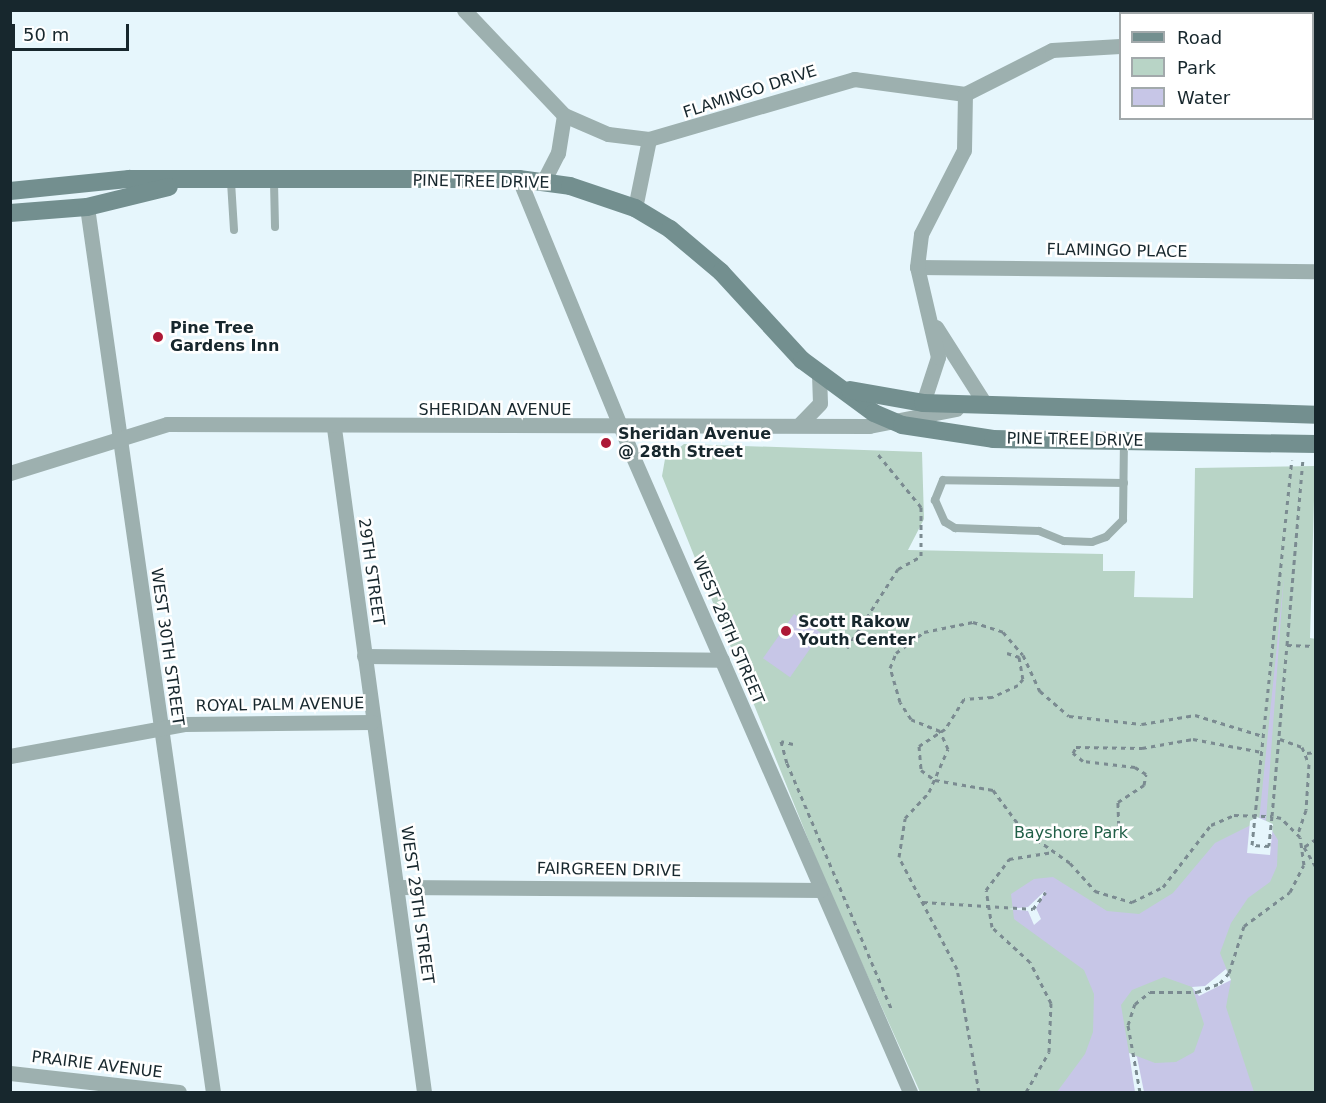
<!DOCTYPE html>
<html>
<head>
<meta charset="utf-8">
<style>
	body { margin:0 }
	#map { position:relative; width:1326px; height:1103px; overflow:hidden; background:#e6f6fc; font-family:"DejaVu Sans",sans-serif }
	div>[style] { position:absolute }
	[style*='--x'] { left:calc(var(--x)*1px); top:calc(var(--y)*1px); width:calc(var(--w)*1px); rotate:calc(var(--a)*1deg) }
	.green>* { inset:0; background:#b8d4c6 }
	.water>* { inset:0; background:#c7c6e7; transform-origin:0 0 }
	.pier>* { inset:0; background:#e6f6fc }
	.path>* { height:3px; margin-top:-1.5px; transform-origin:0; background:repeating-linear-gradient(90deg,#7b8b91 0 4.5px,transparent 0 9px) }
	.lane>* { height:8px; margin:-4px; padding:0 4px; transform-origin:4px; border-radius:4px; background:#9db0af }
	.street>* { height:15px; margin:-7.5px; padding:0 7.5px; transform-origin:7.5px; border-radius:7.5px; background:#9db0af }
	.secondary>* { height:18px; margin:-9px; padding:0 9px; transform-origin:9px; border-radius:9px; background:#738f8f }
	.dots>* { width:16px; height:16px; translate:-50% -50%; box-sizing:border-box; border:3px solid #fff; border-radius:50% }
	span { translate:-50% -50%; white-space:nowrap; text-align:center; line-height:1.15; -webkit-text-stroke:5px #fff; paint-order:stroke }
	.street-label { font-size:16px; color:#17272d }
	.poi-label { font-size:16px; color:#17272d; font-weight:700 }
	.left { translate:0 -50%; text-align:left }
	.park-label { font-size:16px; color:#205f47 }
	.frame { position:absolute; inset:0; border:12px solid #17272d; pointer-events:none }
	.legend { position:absolute; left:1119px; top:12px; width:195px; height:108px; box-sizing:border-box; background:#fff; border:2px solid #a2a9ab; margin:0; padding:8px 10px; list-style:none; font-size:18px; color:#17272d }
	.legend li { display:flex; align-items:center; gap:12px; height:30px }
	.legend b { width:30px; border:2px solid #a2a9ab }
	.scale { position:absolute; left:12px; top:24px; width:117px; height:27px; box-sizing:border-box; border:3px solid #17272d; border-top:0; padding-left:8px; font-size:18px; line-height:21px; white-space:nowrap; color:#17272d; -webkit-text-stroke:4px #fff; paint-order:stroke }
</style>
</head>
<body>
<div id="map">
	<div class="green">
		<div style="clip-path:polygon(684px 444px,922px 452px,924px 519px,908px 550px,1103px 554px,1103px 571px,1135px 571px,1134px 597px,1193px 598px,1195px 468px,1315px 466px,1310px 638px,1316px 639px,1315px 1092px,920px 1092px,827px 886px,662px 476px,665px 459px)"></div>
	</div>
	<div class="water">
		<div style="clip-path:polygon(evenodd,1284px 576px,1266px 821px,1278px 840px,1277px 866px,1270px 882px,1248px 898px,1231px 923px,1220px 953px,1231px 980px,1226px 1007px,1254px 1092px,1057px 1092px,1085px 1054px,1093px 1032px,1094px 994px,1084px 970px,1014px 919px,1011px 894px,1034px 879px,1053px 877px,1107px 911px,1139px 914px,1173px 893px,1215px 843px,1259px 821px,1284px 576px,1164px 977px,1192px 987px,1204px 1024px,1194px 1052px,1176px 1062px,1155px 1063px,1129px 1053px,1121px 1005px,1132px 990px,1164px 977px)"></div>
		<div style="left:794px;top:614px;width:33px;height:54px;rotate:35deg"></div>
	</div>
	<div class="pier">
		<div style="clip-path:polygon(1257px 817px,1273px 824px,1270px 855px,1247px 853px,1250px 821px)"></div>
		<div style="clip-path:polygon(1046px 890px,1036px 908px,1041px 919px,1034px 925px,1028px 911px,1008px 909px,1028px 907px)"></div>
		<div style="clip-path:polygon(1226px 969px,1231px 980px,1199px 996px,1192px 987px,1205px 986px)"></div>
		<div style="clip-path:polygon(1129px 1053px,1137px 1057px,1144px 1092px,1135px 1092px)"></div>
	</div>
	<div class="path">
		<div style="--x:644;--y:448;--w:31;--a:2"></div>
		<div style="--x:1287;--y:645;--w:186;--a:-85.1"></div>
		<div style="--x:847;--y:648;--w:94;--a:-57.2"></div>
		<div style="--x:898;--y:569;--w:26;--a:-29"></div>
		<div style="--x:921;--y:556;--w:49;--a:-90"></div>
		<div style="--x:921;--y:507;--w:70;--a:-129.2"></div>
		<div style="--x:1007;--y:653;--w:13;--a:18"></div>
		<div style="--x:1019;--y:657;--w:22;--a:80"></div>
		<div style="--x:1023;--y:679;--w:8;--a:130"></div>
		<div style="--x:1018;--y:685;--w:29;--a:155"></div>
		<div style="--x:992;--y:697;--w:28;--a:176"></div>
		<div style="--x:964;--y:699;--w:36;--a:122"></div>
		<div style="--x:945;--y:729;--w:31;--a:147"></div>
		<div style="--x:919;--y:746;--w:24;--a:85"></div>
		<div style="--x:921;--y:770;--w:17;--a:36"></div>
		<div style="--x:935;--y:780;--w:59;--a:9.8"></div>
		<div style="--x:993;--y:790;--w:49;--a:53.4"></div>
		<div style="--x:1022;--y:829;--w:59;--a:35.3"></div>
		<div style="--x:1070;--y:863;--w:38;--a:48"></div>
		<div style="--x:1095;--y:891;--w:39;--a:17"></div>
		<div style="--x:1132;--y:902;--w:34;--a:-26"></div>
		<div style="--x:1163;--y:887;--w:78;--a:-52.3"></div>
		<div style="--x:1211;--y:825;--w:25;--a:-23"></div>
		<div style="--x:1234;--y:815;--w:38;--a:2"></div>
		<div style="--x:1272;--y:816;--w:172;--a:-85"></div>
		<div style="--x:1287;--y:645;--w:29;--a:2"></div>
		<div style="--x:1280;--y:739;--w:23;--a:20"></div>
		<div style="--x:1302;--y:747;--w:18;--a:68"></div>
		<div style="--x:1309;--y:764;--w:46;--a:93.7"></div>
		<div style="--x:1306;--y:810;--w:24;--a:109"></div>
		<div style="--x:793;--y:744;--w:12;--a:-166"></div>
		<div style="--x:781;--y:741;--w:23;--a:75"></div>
		<div style="--x:787;--y:763;--w:268;--a:67"></div>
		<div style="--x:1307;--y:753;--w:9;--a:-6"></div>
		<div style="--x:1119;--y:834;--w:32;--a:-92"></div>
		<div style="--x:1118;--y:802;--w:31;--a:-33"></div>
		<div style="--x:1144;--y:785;--w:11;--a:-80"></div>
		<div style="--x:1146;--y:774;--w:13;--a:-148"></div>
		<div style="--x:1135;--y:767;--w:52;--a:-173.4"></div>
		<div style="--x:1083;--y:761;--w:13;--a:-141"></div>
		<div style="--x:1073;--y:753;--w:7;--a:-63"></div>
		<div style="--x:1076;--y:747;--w:66;--a:0.9"></div>
		<div style="--x:1142;--y:748;--w:52;--a:-10"></div>
		<div style="--x:1193;--y:739;--w:70;--a:10.7"></div>
		<div style="--x:1316;--y:839;--w:14;--a:146"></div>
		<div style="--x:1304;--y:847;--w:23;--a:59"></div>
		<div style="--x:923;--y:902;--w:110;--a:3.6"></div>
		<div style="--x:1033;--y:909;--w:21;--a:-53"></div>
		<div style="--x:979;--y:1092;--w:125;--a:-100.1"></div>
		<div style="--x:957;--y:969;--w:126;--a:-117.4"></div>
		<div style="--x:899;--y:857;--w:39;--a:-81"></div>
		<div style="--x:905;--y:818;--w:35;--a:-47"></div>
		<div style="--x:929;--y:792;--w:47;--a:-66.2"></div>
		<div style="--x:948;--y:749;--w:20;--a:-114"></div>
		<div style="--x:940;--y:731;--w:31;--a:-158"></div>
		<div style="--x:911;--y:719;--w:20;--a:-123"></div>
		<div style="--x:900;--y:702;--w:35;--a:-106"></div>
		<div style="--x:890;--y:668;--w:16;--a:-68"></div>
		<div style="--x:896;--y:653;--w:35;--a:-37"></div>
		<div style="--x:924;--y:632;--w:50;--a:-11.5"></div>
		<div style="--x:973;--y:622;--w:32;--a:18"></div>
		<div style="--x:1003;--y:632;--w:30;--a:49"></div>
		<div style="--x:1023;--y:655;--w:40;--a:65"></div>
		<div style="--x:1040;--y:691;--w:38;--a:41"></div>
		<div style="--x:1069;--y:716;--w:73;--a:6.3"></div>
		<div style="--x:1142;--y:724;--w:54;--a:-9.6"></div>
		<div style="--x:1195;--y:715;--w:71;--a:17.2"></div>
		<div style="--x:1026;--y:1092;--w:46;--a:-60.1"></div>
		<div style="--x:1049;--y:1052;--w:49;--a:-87.7"></div>
		<div style="--x:1051;--y:1003;--w:46;--a:-117.1"></div>
		<div style="--x:1030;--y:962;--w:52;--a:-137.4"></div>
		<div style="--x:992;--y:927;--w:37;--a:-99"></div>
		<div style="--x:986;--y:890;--w:39;--a:-53"></div>
		<div style="--x:1009;--y:859;--w:45;--a:-9"></div>
		<div style="--x:1140;--y:1092;--w:68;--a:-100.2"></div>
		<div style="--x:1128;--y:1025;--w:22;--a:-72"></div>
		<div style="--x:1135;--y:1004;--w:19;--a:-39"></div>
		<div style="--x:1150;--y:992;--w:47;--a:0"></div>
		<div style="--x:1197;--y:992;--w:25;--a:-21"></div>
		<div style="--x:1220;--y:983;--w:13;--a:-48"></div>
		<div style="--x:1229;--y:973;--w:49;--a:-72.3"></div>
		<div style="--x:1244;--y:926;--w:57;--a:-36.5"></div>
		<div style="--x:1290;--y:892;--w:30;--a:-63"></div>
		<div style="--x:1304;--y:865;--w:28;--a:-98"></div>
		<div style="--x:1300;--y:837;--w:27;--a:-135"></div>
		<div style="--x:1281;--y:818;--w:9;--a:-167"></div>
		<div style="--x:1272;--y:816;--w:30;--a:96"></div>
		<div style="--x:1269;--y:846;--w:17;--a:-177"></div>
		<div style="--x:1252;--y:845;--w:387;--a:-84.1"></div>
	</div>
	<div class="lane">
		<div style="--x:231;--y:182;--w:48;--a:86.4"></div>
		<div style="--x:274;--y:182;--w:45;--a:88.7"></div>
		<div style="--x:1124;--y:483;--w:181;--a:-179.1"></div>
		<div style="--x:943;--y:480;--w:22;--a:112"></div>
		<div style="--x:935;--y:500;--w:24;--a:66"></div>
		<div style="--x:945;--y:522;--w:12;--a:31"></div>
		<div style="--x:955;--y:528;--w:84;--a:2"></div>
		<div style="--x:1039;--y:531;--w:27;--a:22"></div>
		<div style="--x:1064;--y:541;--w:28;--a:2"></div>
		<div style="--x:1092;--y:542;--w:15;--a:-20"></div>
		<div style="--x:1106;--y:537;--w:24;--a:-45"></div>
		<div style="--x:1123;--y:520;--w:78;--a:-89.3"></div>
	</div>
	<div class="street">
		<div style="--x:464;--y:10;--w:145;--a:46.4"></div>
		<div style="--x:564;--y:115;--w:48;--a:23.4"></div>
		<div style="--x:608;--y:134;--w:41;--a:7"></div>
		<div style="--x:649;--y:139;--w:214;--a:-16.3"></div>
		<div style="--x:854;--y:79;--w:112;--a:7.7"></div>
		<div style="--x:965;--y:94;--w:97;--a:-26.8"></div>
		<div style="--x:1052;--y:50;--w:68;--a:-3.4"></div>
		<div style="--x:1312;--y:47;--w:4;--a:0"></div>
		<div style="--x:519;--y:179;--w:300;--a:67.7"></div>
		<div style="--x:633;--y:457;--w:693;--a:66.43"></div>
		<div style="--x:543;--y:182;--w:33;--a:-63"></div>
		<div style="--x:558;--y:153;--w:38;--a:-81"></div>
		<div style="--x:87;--y:207;--w:894;--a:81.9"></div>
		<div style="--x:635;--y:208;--w:70;--a:-78.5"></div>
		<div style="--x:917;--y:267;--w:399;--a:0.6"></div>
		<div style="--x:936;--y:327;--w:91;--a:57.5"></div>
		<div style="--x:923;--y:403;--w:48;--a:-71.9"></div>
		<div style="--x:938;--y:357;--w:92;--a:-103.1"></div>
		<div style="--x:917;--y:267;--w:33;--a:-83"></div>
		<div style="--x:921;--y:234;--w:94;--a:-62.9"></div>
		<div style="--x:964;--y:150;--w:56;--a:-89"></div>
		<div style="--x:799;--y:425;--w:30;--a:-46"></div>
		<div style="--x:820;--y:403;--w:31;--a:-92"></div>
		<div style="--x:334;--y:428;--w:670;--a:82.28"></div>
		<div style="--x:10;--y:473;--w:164;--a:-17.3"></div>
		<div style="--x:167;--y:424;--w:702;--a:0.16"></div>
		<div style="--x:869;--y:426;--w:89;--a:-11.1"></div>
		<div style="--x:364;--y:656;--w:358;--a:0.6"></div>
		<div style="--x:10;--y:756;--w:177;--a:-10.4"></div>
		<div style="--x:184;--y:724;--w:188;--a:-0.6"></div>
		<div style="--x:397;--y:887;--w:424;--a:0.4"></div>
		<div style="--x:10;--y:1073;--w:170;--a:6.4"></div>
	</div>
	<div class="secondary">
		<div style="--x:10;--y:191;--w:120;--a:-5.8"></div>
		<div style="--x:129;--y:179;--w:390;--a:0"></div>
		<div style="--x:519;--y:179;--w:51;--a:7.8"></div>
		<div style="--x:570;--y:186;--w:69;--a:18.7"></div>
		<div style="--x:635;--y:208;--w:41;--a:31"></div>
		<div style="--x:670;--y:229;--w:67;--a:40.1"></div>
		<div style="--x:721;--y:272;--w:120;--a:47.4"></div>
		<div style="--x:802;--y:360;--w:89;--a:36.4"></div>
		<div style="--x:874;--y:413;--w:30;--a:23"></div>
		<div style="--x:902;--y:425;--w:92;--a:8.7"></div>
		<div style="--x:993;--y:439;--w:323;--a:0.9"></div>
		<div style="--x:10;--y:213;--w:77;--a:-4.5"></div>
		<div style="--x:87;--y:207;--w:84;--a:-13.7"></div>
		<div style="--x:850;--y:390;--w:74;--a:10.1"></div>
		<div style="--x:923;--y:403;--w:393;--a:1.7"></div>
	</div>
	<div class="dots">
		<div style="left:158px;top:337px;background:#ad1836"></div>
		<div style="left:606px;top:443px;background:#ad1836"></div>
		<div style="left:786px;top:631px;background:#ad1836"></div>
	</div>
	<div class="street-label">
		<span style="left:750px;top:92px;rotate:-18deg">FLAMINGO DRIVE</span>
		<span style="left:481px;top:182px;rotate:1deg">PINE TREE DRIVE</span>
		<span style="left:1117px;top:251px;rotate:1deg">FLAMINGO PLACE</span>
		<span style="left:495px;top:410px">SHERIDAN AVENUE</span>
		<span style="left:1075px;top:440px;rotate:1deg">PINE TREE DRIVE</span>
		<span style="left:371px;top:572px;rotate:82deg">29TH STREET</span>
		<span style="left:728px;top:630px;rotate:67deg">WEST 28TH STREET</span>
		<span style="left:167px;top:647px;rotate:82deg">WEST 30TH STREET</span>
		<span style="left:280px;top:705px;rotate:-1deg">ROYAL PALM AVENUE</span>
		<span style="left:609px;top:870px;rotate:1deg">FAIRGREEN DRIVE</span>
		<span style="left:417px;top:905px;rotate:82deg">WEST 29TH STREET</span>
		<span style="left:97px;top:1065px;rotate:7deg">PRAIRIE AVENUE</span>
	</div>
	<div class="poi-label">
		<span class="left" style="left:170px;top:337px">Pine Tree<br>Gardens Inn</span>
		<span class="left" style="left:618px;top:443px">Sheridan Avenue<br>@ 28th Street</span>
		<span class="left" style="left:798px;top:631px">Scott Rakow<br>Youth Center</span>
	</div>
	<div class="park-label">
		<span style="left:1071px;top:833px">Bayshore Park</span>
	</div>
	<div class="frame"></div>
	<ul class="legend">
	<li><b style="height:8px;background:#738f8f"></b>Road</li>
	<li><b style="height:16px;background:#b8d4c6"></b>Park</li>
	<li><b style="height:16px;background:#c7c6e7"></b>Water</li>
	</ul>
	<div class="scale">50 m</div>
</div>
</body>
</html>
